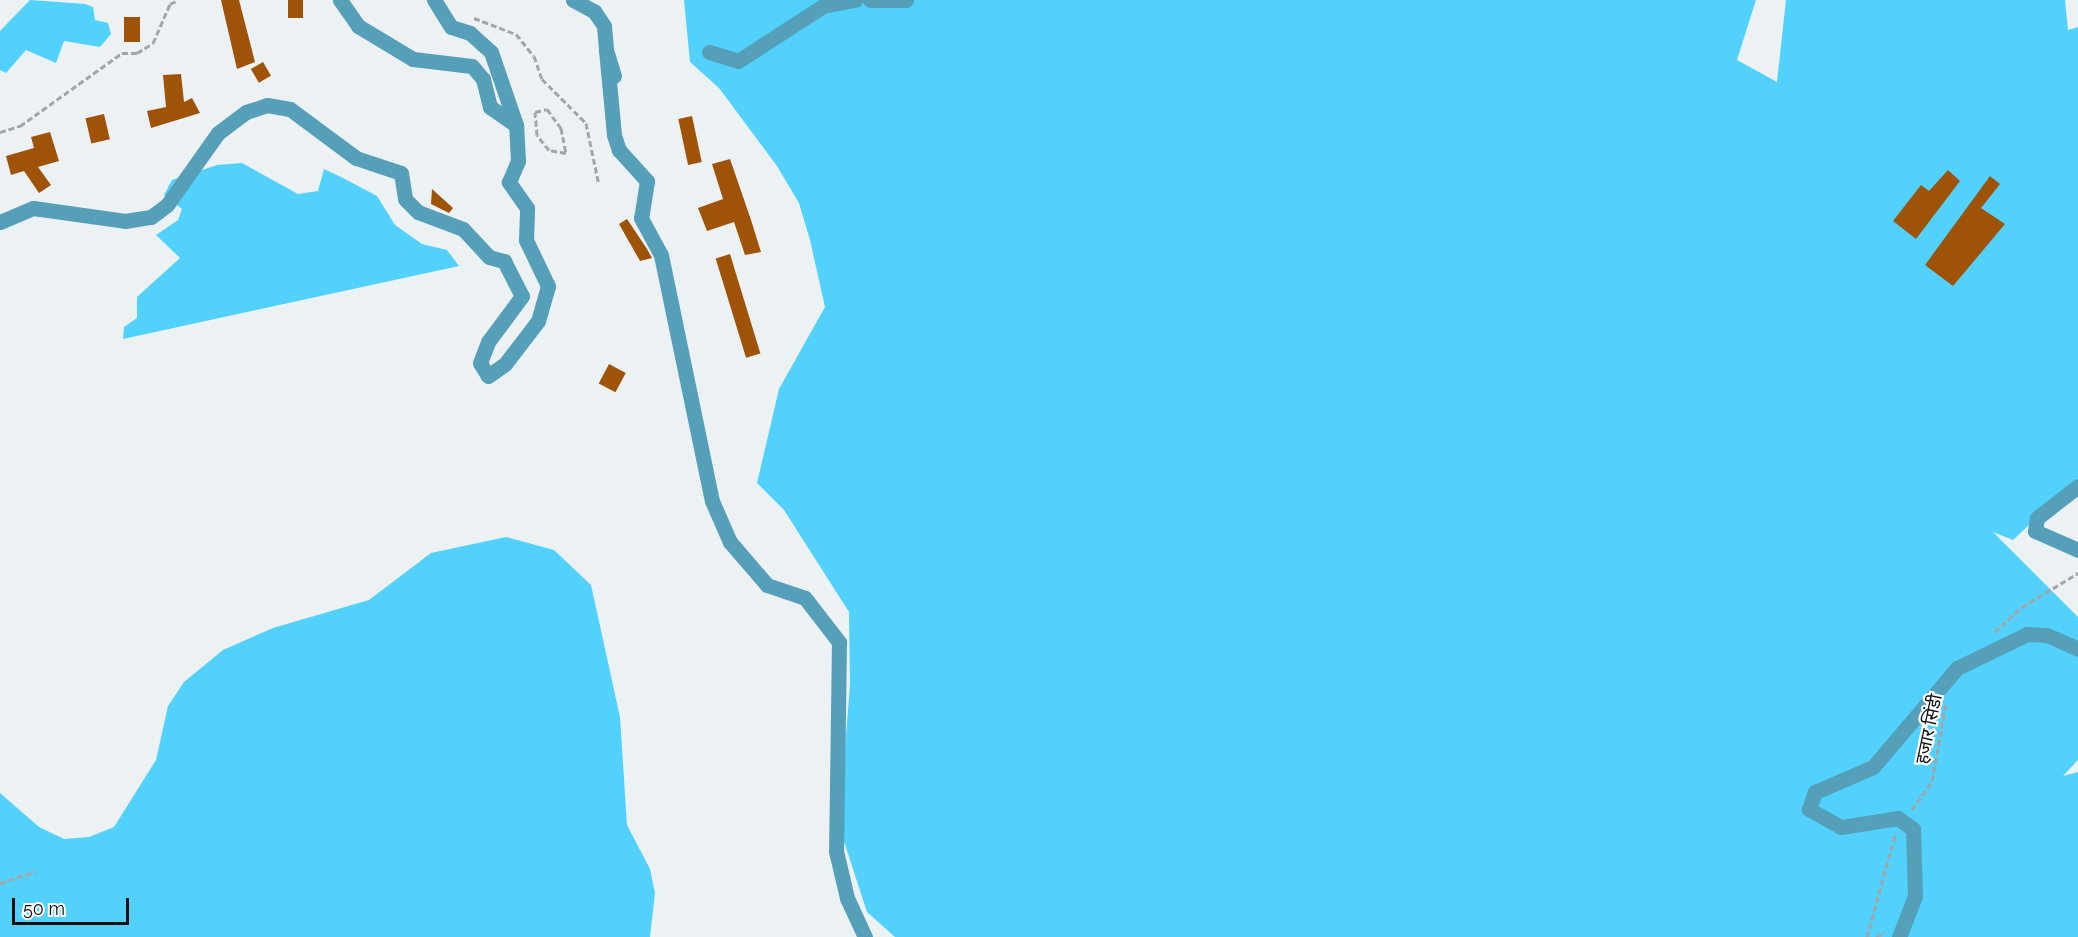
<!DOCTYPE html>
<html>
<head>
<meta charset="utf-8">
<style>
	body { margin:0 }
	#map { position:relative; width:2078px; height:937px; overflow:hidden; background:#ecf1f3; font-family:Raleway,"Noto Sans Devanagari",sans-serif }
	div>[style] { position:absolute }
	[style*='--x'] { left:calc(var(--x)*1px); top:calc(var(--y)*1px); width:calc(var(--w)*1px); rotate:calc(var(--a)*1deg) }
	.forest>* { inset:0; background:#51d1fb }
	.building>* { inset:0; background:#9f5308; transform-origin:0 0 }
	.path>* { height:3px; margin-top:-1.5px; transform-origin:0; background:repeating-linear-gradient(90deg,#a2a6a8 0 6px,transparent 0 9px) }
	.minor>* { height:15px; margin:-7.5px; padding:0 7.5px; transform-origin:7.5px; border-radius:7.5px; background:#559fb9 }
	span { translate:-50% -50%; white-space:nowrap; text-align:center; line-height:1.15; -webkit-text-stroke:4.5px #fcfeff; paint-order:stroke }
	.street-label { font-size:18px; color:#0d0e0f }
	.scale { position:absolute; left:12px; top:898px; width:117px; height:27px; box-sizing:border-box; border:3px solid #0d0e0f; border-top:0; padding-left:8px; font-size:18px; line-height:21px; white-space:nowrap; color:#0d0e0f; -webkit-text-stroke:4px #fcfeff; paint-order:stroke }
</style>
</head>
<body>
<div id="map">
	<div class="forest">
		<div style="clip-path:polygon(30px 0,85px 4px,93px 7px,95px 20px,108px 23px,111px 34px,100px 47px,64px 41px,56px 63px,26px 50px,6px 73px,0 70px,0 31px)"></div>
		<div style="clip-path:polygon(684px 0,1756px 0,1737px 60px,1777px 82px,1786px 0,2065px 0,2068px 30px,2078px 27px,2078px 479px,2013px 540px,1993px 532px,2078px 617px,2078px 760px,2063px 776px,2078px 772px,2078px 937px,895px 937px,867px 912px,839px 826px,850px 684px,849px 612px,784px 510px,757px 483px,779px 389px,825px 307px,810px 240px,799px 203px,777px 166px,719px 88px,690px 62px)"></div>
		<div style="clip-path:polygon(242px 163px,298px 194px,318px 191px,324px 169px,343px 178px,377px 196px,395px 225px,422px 244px,447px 250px,459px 266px,123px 339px,124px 327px,137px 318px,137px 297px,180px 258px,156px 235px,178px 220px,182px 209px,164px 195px,172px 180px,217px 165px)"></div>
		<div style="clip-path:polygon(506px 537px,554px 550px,591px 585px,620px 717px,627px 825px,650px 869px,655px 893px,650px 937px,0 937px,0 793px,39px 827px,64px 839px,89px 837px,114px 827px,156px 760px,168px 706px,184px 682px,223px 650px,273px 628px,369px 600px,431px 553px)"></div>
	</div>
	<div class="building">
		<div style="clip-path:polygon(221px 0,239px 0,255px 62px,237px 69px)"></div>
		<div style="left:288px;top:0;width:15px;height:18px"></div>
		<div style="left:124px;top:17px;width:16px;height:25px"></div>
		<div style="left:263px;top:62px;width:16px;height:14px;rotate:60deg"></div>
		<div style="clip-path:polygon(181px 74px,184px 102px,192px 98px,200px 113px,151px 128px,147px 111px,166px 107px,163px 75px)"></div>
		<div style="left:104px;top:114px;width:26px;height:19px;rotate:77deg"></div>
		<div style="left:692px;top:116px;width:47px;height:14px;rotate:78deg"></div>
		<div style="clip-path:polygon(50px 132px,59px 161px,38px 167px,51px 185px,39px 193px,24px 171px,11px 175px,6px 156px,34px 148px,31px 137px)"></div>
		<div style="clip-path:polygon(730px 159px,751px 220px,761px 252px,745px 255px,734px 222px,707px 231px,698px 208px,723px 199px,712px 164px)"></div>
		<div style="clip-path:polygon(1948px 170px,1960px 181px,1916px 239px,1893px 221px,1921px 185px,1929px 191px)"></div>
		<div style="clip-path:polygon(1990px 176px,2000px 184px,1981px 208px,2005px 224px,1953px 286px,1925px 265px)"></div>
		<div style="clip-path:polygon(432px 189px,453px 208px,449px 213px,431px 204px)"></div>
		<div style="clip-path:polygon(627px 219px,647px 249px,652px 258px,640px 261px,619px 224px)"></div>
		<div style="left:730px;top:254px;width:104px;height:15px;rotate:73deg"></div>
		<div style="left:609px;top:364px;width:19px;height:22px;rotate:28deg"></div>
	</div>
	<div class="path">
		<div style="--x:474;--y:18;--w:45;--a:20.9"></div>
		<div style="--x:516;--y:34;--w:28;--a:51"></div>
		<div style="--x:534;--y:56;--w:24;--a:71"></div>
		<div style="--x:542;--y:79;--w:62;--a:45"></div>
		<div style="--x:586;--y:123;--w:63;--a:78.2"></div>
		<div style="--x:547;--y:109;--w:24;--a:54"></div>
		<div style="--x:561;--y:128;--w:25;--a:79"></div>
		<div style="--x:566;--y:153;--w:17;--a:-170"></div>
		<div style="--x:549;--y:150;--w:19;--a:-129"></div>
		<div style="--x:537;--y:135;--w:23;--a:-95"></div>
		<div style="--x:535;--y:112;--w:12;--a:-14"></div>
		<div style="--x:0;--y:132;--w:21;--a:-17"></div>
		<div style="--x:20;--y:126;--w:125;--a:-35.6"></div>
		<div style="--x:122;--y:53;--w:15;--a:0"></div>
		<div style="--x:137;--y:53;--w:19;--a:-32"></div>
		<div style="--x:153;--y:43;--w:43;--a:-66.4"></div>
		<div style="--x:170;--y:4;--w:9;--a:-27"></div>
		<div style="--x:1995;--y:632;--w:37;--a:-43"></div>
		<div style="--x:2022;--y:607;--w:66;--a:-31.3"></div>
		<div style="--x:1912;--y:810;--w:35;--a:-55"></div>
		<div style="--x:1932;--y:781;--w:78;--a:-79.7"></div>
		<div style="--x:0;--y:883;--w:38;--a:-18"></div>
		<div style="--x:1867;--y:937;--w:109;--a:-74.6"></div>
		<div style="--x:1876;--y:937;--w:10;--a:-29"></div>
	</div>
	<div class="minor">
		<div style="--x:340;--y:0;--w:32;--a:55"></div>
		<div style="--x:358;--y:26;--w:64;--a:31"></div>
		<div style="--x:413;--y:59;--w:59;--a:6.8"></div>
		<div style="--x:472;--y:66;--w:17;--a:50"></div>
		<div style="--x:483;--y:79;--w:29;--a:76"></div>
		<div style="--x:490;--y:107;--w:32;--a:35"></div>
		<div style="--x:516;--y:125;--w:77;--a:-108.9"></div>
		<div style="--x:491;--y:52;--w:28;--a:-138"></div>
		<div style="--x:470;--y:33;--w:20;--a:-162"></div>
		<div style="--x:451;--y:27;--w:32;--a:-122"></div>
		<div style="--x:573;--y:0;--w:24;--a:28"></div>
		<div style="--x:594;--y:11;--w:18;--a:56"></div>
		<div style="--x:604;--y:26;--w:24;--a:85"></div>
		<div style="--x:870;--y:0;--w:36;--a:0"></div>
		<div style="--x:709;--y:52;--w:30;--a:17"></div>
		<div style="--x:738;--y:61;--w:101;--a:-32.9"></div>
		<div style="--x:823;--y:6;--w:33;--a:-11"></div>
		<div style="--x:614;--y:76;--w:27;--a:-107"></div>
		<div style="--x:606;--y:50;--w:85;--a:84.6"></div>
		<div style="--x:614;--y:135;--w:16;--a:72"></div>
		<div style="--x:619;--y:150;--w:42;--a:47.9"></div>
		<div style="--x:647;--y:181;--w:37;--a:99"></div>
		<div style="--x:641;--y:218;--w:42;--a:61.6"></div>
		<div style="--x:661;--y:255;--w:251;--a:78.3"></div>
		<div style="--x:712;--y:501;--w:45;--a:66.3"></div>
		<div style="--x:730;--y:542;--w:57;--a:49.3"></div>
		<div style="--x:767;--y:585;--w:40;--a:18.9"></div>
		<div style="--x:805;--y:598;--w:56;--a:52.3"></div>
		<div style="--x:839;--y:642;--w:209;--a:90.8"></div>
		<div style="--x:836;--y:851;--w:48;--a:76.8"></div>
		<div style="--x:847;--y:898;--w:43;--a:65.2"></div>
		<div style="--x:0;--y:222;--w:36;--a:-23"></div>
		<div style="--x:33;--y:208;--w:93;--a:8"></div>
		<div style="--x:125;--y:221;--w:26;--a:-9"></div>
		<div style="--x:151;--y:217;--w:20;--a:-37"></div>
		<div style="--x:167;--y:205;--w:88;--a:-54.7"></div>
		<div style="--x:218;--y:133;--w:35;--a:-37"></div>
		<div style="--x:246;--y:112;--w:22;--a:-18"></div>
		<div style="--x:267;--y:105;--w:23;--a:10"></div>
		<div style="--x:290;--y:109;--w:82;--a:36.6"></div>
		<div style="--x:356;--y:158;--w:47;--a:18.4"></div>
		<div style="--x:401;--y:173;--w:26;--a:81"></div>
		<div style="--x:405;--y:199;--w:18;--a:45"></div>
		<div style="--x:418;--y:212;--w:48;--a:20.7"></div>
		<div style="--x:463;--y:229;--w:38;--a:47"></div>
		<div style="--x:489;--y:257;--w:16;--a:15"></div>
		<div style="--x:504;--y:261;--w:39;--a:63"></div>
		<div style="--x:522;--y:296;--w:57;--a:126.5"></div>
		<div style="--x:488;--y:342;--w:22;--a:111"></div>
		<div style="--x:480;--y:363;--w:15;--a:58"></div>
		<div style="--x:488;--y:376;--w:21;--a:-35"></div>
		<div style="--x:505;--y:364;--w:54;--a:-52.5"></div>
		<div style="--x:538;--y:321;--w:36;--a:-74"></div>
		<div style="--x:548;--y:286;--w:51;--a:-115.6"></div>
		<div style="--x:526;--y:240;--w:32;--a:-88"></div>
		<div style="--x:527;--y:208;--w:32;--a:-125"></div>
		<div style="--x:509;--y:182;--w:23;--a:-67"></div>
		<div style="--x:518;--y:161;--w:36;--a:-93"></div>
		<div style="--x:2078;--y:486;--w:52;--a:142"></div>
		<div style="--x:2037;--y:518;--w:13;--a:99"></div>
		<div style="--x:2035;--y:531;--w:47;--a:23.8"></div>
		<div style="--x:1899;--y:937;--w:44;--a:-68.7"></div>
		<div style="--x:1915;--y:896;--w:67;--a:-91.7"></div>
		<div style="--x:1913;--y:829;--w:19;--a:-144"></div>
		<div style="--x:1898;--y:818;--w:58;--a:171"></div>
		<div style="--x:1841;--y:827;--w:37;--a:-151"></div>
		<div style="--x:1809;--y:809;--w:18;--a:-71"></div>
		<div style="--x:1815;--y:792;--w:63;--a:-23.3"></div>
		<div style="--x:1873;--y:767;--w:130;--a:-49.7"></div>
		<div style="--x:1957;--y:668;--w:78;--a:-25.9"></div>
		<div style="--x:2027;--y:634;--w:20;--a:3"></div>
		<div style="--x:2047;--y:635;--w:34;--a:24"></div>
	</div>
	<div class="street-label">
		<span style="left:1929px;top:729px;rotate:-78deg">हजार सिंडी</span>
	</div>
	<div class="scale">50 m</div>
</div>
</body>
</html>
